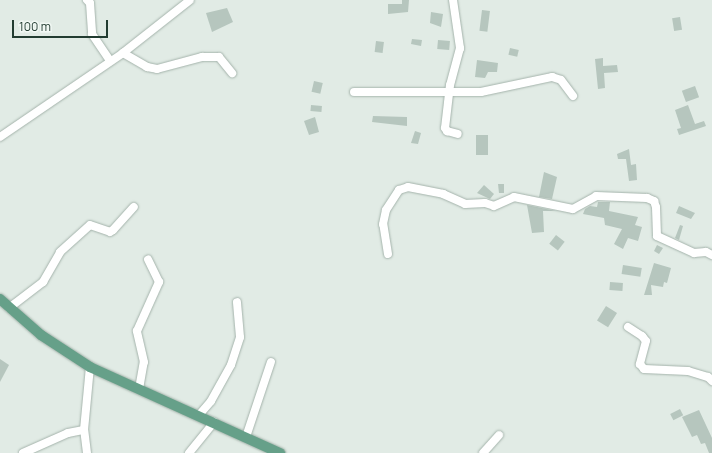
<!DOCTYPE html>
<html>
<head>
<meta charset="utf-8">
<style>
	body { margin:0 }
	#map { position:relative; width:712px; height:453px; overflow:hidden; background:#e1ebe5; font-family:Manrope,sans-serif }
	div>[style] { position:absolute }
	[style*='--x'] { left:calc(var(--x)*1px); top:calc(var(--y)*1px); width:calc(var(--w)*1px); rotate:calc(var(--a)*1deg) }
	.building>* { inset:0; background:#b6c6be; transform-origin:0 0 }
	.roads { filter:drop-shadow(0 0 1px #a4b3ab) drop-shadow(0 0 1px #a4b3ab) }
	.minor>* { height:8px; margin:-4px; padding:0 4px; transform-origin:4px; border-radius:4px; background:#fff }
	.major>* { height:10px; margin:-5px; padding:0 5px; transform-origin:5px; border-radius:5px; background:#66a089 }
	span { translate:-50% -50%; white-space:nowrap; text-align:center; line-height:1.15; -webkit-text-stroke:3px #f1f8f4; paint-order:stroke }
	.scale { position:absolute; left:12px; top:20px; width:96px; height:18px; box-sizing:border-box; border:2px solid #223c31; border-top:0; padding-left:5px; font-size:12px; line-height:14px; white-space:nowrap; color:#223c31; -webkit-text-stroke:3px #f1f8f4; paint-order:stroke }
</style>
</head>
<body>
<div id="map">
	<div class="building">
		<div style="clip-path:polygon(402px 0,409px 0,408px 12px,388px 14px,388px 4px,402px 4px)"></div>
		<div style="clip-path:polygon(227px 8px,233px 22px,212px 32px,206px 13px)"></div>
		<div style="left:482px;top:10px;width:8px;height:21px;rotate:7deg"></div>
		<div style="clip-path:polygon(431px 12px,443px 14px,441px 27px,430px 23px)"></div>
		<div style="left:680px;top:17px;width:13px;height:8px;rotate:81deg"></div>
		<div style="clip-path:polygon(412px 39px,422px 40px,421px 46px,411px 44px)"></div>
		<div style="left:438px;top:40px;width:12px;height:9px;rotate:5deg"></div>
		<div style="left:376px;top:41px;width:8px;height:11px;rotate:7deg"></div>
		<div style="left:510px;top:48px;width:9px;height:7px;rotate:13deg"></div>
		<div style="clip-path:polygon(603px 58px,603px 66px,617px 65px,618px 72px,604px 73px,605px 88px,598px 89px,595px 59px)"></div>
		<div style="clip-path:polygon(477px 60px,498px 63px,497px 72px,488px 72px,485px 78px,475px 77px)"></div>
		<div style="left:314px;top:81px;width:9px;height:11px;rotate:13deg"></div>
		<div style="left:695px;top:86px;width:12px;height:14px;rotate:70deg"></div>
		<div style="left:311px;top:105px;width:11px;height:6px;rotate:5deg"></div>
		<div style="clip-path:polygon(688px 105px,695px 124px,704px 121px,706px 126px,679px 135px,677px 129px,681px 128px,675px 110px)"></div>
		<div style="clip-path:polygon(373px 116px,407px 117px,407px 126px,372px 122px)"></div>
		<div style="clip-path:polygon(315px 117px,319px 132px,309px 135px,304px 121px)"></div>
		<div style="clip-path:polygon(415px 131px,421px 133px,418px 144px,411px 143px)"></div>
		<div style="left:476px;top:135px;width:12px;height:20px"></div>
		<div style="clip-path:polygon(629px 149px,631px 165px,636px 164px,637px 180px,629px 181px,626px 159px,618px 159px,617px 154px)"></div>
		<div style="clip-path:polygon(544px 172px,557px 177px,552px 199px,539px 197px)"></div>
		<div style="clip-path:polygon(498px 184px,504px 184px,504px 193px,499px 193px)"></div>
		<div style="clip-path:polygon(484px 185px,494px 194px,490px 199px,477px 193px)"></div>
		<div style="clip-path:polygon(598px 202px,610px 202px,609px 211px,638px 217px,635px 225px,642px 227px,638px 241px,628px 238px,623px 249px,614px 244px,622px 229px,605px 225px,604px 218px,583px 214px,585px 209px,590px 206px,597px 207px)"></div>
		<div style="clip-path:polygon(527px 205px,556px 211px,543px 211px,544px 232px,532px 233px)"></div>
		<div style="clip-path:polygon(679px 206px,695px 213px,691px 219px,676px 213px)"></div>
		<div style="clip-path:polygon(680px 225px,683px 226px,679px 240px,675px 238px)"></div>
		<div style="left:556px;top:235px;width:11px;height:11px;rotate:38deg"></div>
		<div style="clip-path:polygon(657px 245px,663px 248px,659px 254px,654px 251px)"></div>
		<div style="clip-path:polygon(654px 263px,671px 268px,667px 283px,664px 282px,663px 287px,651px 285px,652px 295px,644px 295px)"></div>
		<div style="left:623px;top:265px;width:19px;height:9px;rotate:9deg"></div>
		<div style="left:610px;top:282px;width:13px;height:8px;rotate:4deg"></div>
		<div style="left:606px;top:306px;width:13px;height:17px;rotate:32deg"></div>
		<div style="clip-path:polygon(0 359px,9px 365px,0 382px)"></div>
		<div style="left:680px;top:409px;width:7px;height:11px;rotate:63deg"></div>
		<div style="clip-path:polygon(699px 410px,712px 438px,712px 453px,709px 453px,705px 443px,701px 444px,697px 435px,692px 437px,682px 417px)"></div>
	</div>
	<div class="roads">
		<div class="minor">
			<div style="--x:87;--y:0;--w:4;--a:45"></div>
			<div style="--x:90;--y:3;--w:31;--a:86"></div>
			<div style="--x:92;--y:34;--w:32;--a:56"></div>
			<div style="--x:453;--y:0;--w:49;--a:81.7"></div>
			<div style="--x:460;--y:48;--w:38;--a:105"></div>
			<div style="--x:450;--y:85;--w:43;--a:96.6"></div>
			<div style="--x:445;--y:128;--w:4;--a:56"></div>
			<div style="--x:447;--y:131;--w:11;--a:15"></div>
			<div style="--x:123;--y:53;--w:28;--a:30"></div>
			<div style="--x:147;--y:67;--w:10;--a:11"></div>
			<div style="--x:157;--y:69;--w:47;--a:-14.9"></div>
			<div style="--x:202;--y:57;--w:17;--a:0"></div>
			<div style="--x:219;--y:57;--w:21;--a:51"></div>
			<div style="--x:354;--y:92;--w:127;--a:0"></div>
			<div style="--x:481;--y:92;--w:73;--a:-11.9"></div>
			<div style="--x:552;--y:77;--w:9;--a:18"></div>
			<div style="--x:561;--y:80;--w:20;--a:53"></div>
			<div style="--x:0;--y:137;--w:149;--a:-34.3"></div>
			<div style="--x:123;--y:53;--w:85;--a:-38.3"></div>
			<div style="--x:388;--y:254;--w:30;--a:-99"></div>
			<div style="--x:383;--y:224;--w:14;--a:-78"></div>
			<div style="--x:386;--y:210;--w:24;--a:-57"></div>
			<div style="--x:399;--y:190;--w:9;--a:-18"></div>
			<div style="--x:408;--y:187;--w:36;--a:11"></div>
			<div style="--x:443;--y:194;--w:24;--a:24"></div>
			<div style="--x:465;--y:204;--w:20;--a:-3"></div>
			<div style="--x:485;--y:203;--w:9;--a:18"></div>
			<div style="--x:494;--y:206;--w:22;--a:-24"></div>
			<div style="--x:514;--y:197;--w:60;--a:11.5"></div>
			<div style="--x:573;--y:209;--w:26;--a:-29"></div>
			<div style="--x:596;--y:196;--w:51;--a:2.2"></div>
			<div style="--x:647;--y:198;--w:8;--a:23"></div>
			<div style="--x:654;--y:201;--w:6;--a:72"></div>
			<div style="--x:656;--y:207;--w:29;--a:88"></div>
			<div style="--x:657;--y:236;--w:41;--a:24.7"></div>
			<div style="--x:694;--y:253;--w:12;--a:-5"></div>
			<div style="--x:706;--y:252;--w:7;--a:27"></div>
			<div style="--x:9;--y:308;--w:43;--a:-37.4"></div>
			<div style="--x:43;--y:282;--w:34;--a:-60"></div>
			<div style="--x:60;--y:252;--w:40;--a:-42"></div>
			<div style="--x:90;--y:225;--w:21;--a:19"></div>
			<div style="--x:110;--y:232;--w:4;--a:-34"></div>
			<div style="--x:113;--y:230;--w:31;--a:-48"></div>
			<div style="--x:628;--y:327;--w:17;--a:33"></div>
			<div style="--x:642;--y:336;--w:6;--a:51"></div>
			<div style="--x:646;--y:341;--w:24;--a:105"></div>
			<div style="--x:640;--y:364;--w:6;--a:51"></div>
			<div style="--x:644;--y:369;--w:44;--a:2.6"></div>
			<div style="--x:688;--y:371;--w:21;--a:17"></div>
			<div style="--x:708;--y:377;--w:6;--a:45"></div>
			<div style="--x:139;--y:389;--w:27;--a:-80"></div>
			<div style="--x:144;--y:362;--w:32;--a:-103"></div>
			<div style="--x:137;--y:331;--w:54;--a:-65.8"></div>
			<div style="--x:159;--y:282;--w:25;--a:-116"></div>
			<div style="--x:199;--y:415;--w:18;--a:-49"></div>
			<div style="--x:211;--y:401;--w:41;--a:-60.9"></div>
			<div style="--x:231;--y:365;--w:29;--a:-72"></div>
			<div style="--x:240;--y:337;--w:35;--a:-95"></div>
			<div style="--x:246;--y:437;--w:79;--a:-71.6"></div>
			<div style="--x:23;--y:453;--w:49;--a:-24"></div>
			<div style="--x:68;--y:433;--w:16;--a:-11"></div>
			<div style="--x:87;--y:453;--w:23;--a:-97"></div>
			<div style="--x:84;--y:430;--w:63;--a:-84.6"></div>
			<div style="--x:189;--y:453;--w:40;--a:-51"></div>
			<div style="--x:483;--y:453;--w:24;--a:-48"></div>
		</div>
		<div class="major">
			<div style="--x:0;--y:299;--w:55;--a:41.3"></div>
			<div style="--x:41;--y:335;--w:59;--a:33.1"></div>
			<div style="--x:90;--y:367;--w:209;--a:24.4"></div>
		</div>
	</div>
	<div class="scale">100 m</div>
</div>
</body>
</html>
